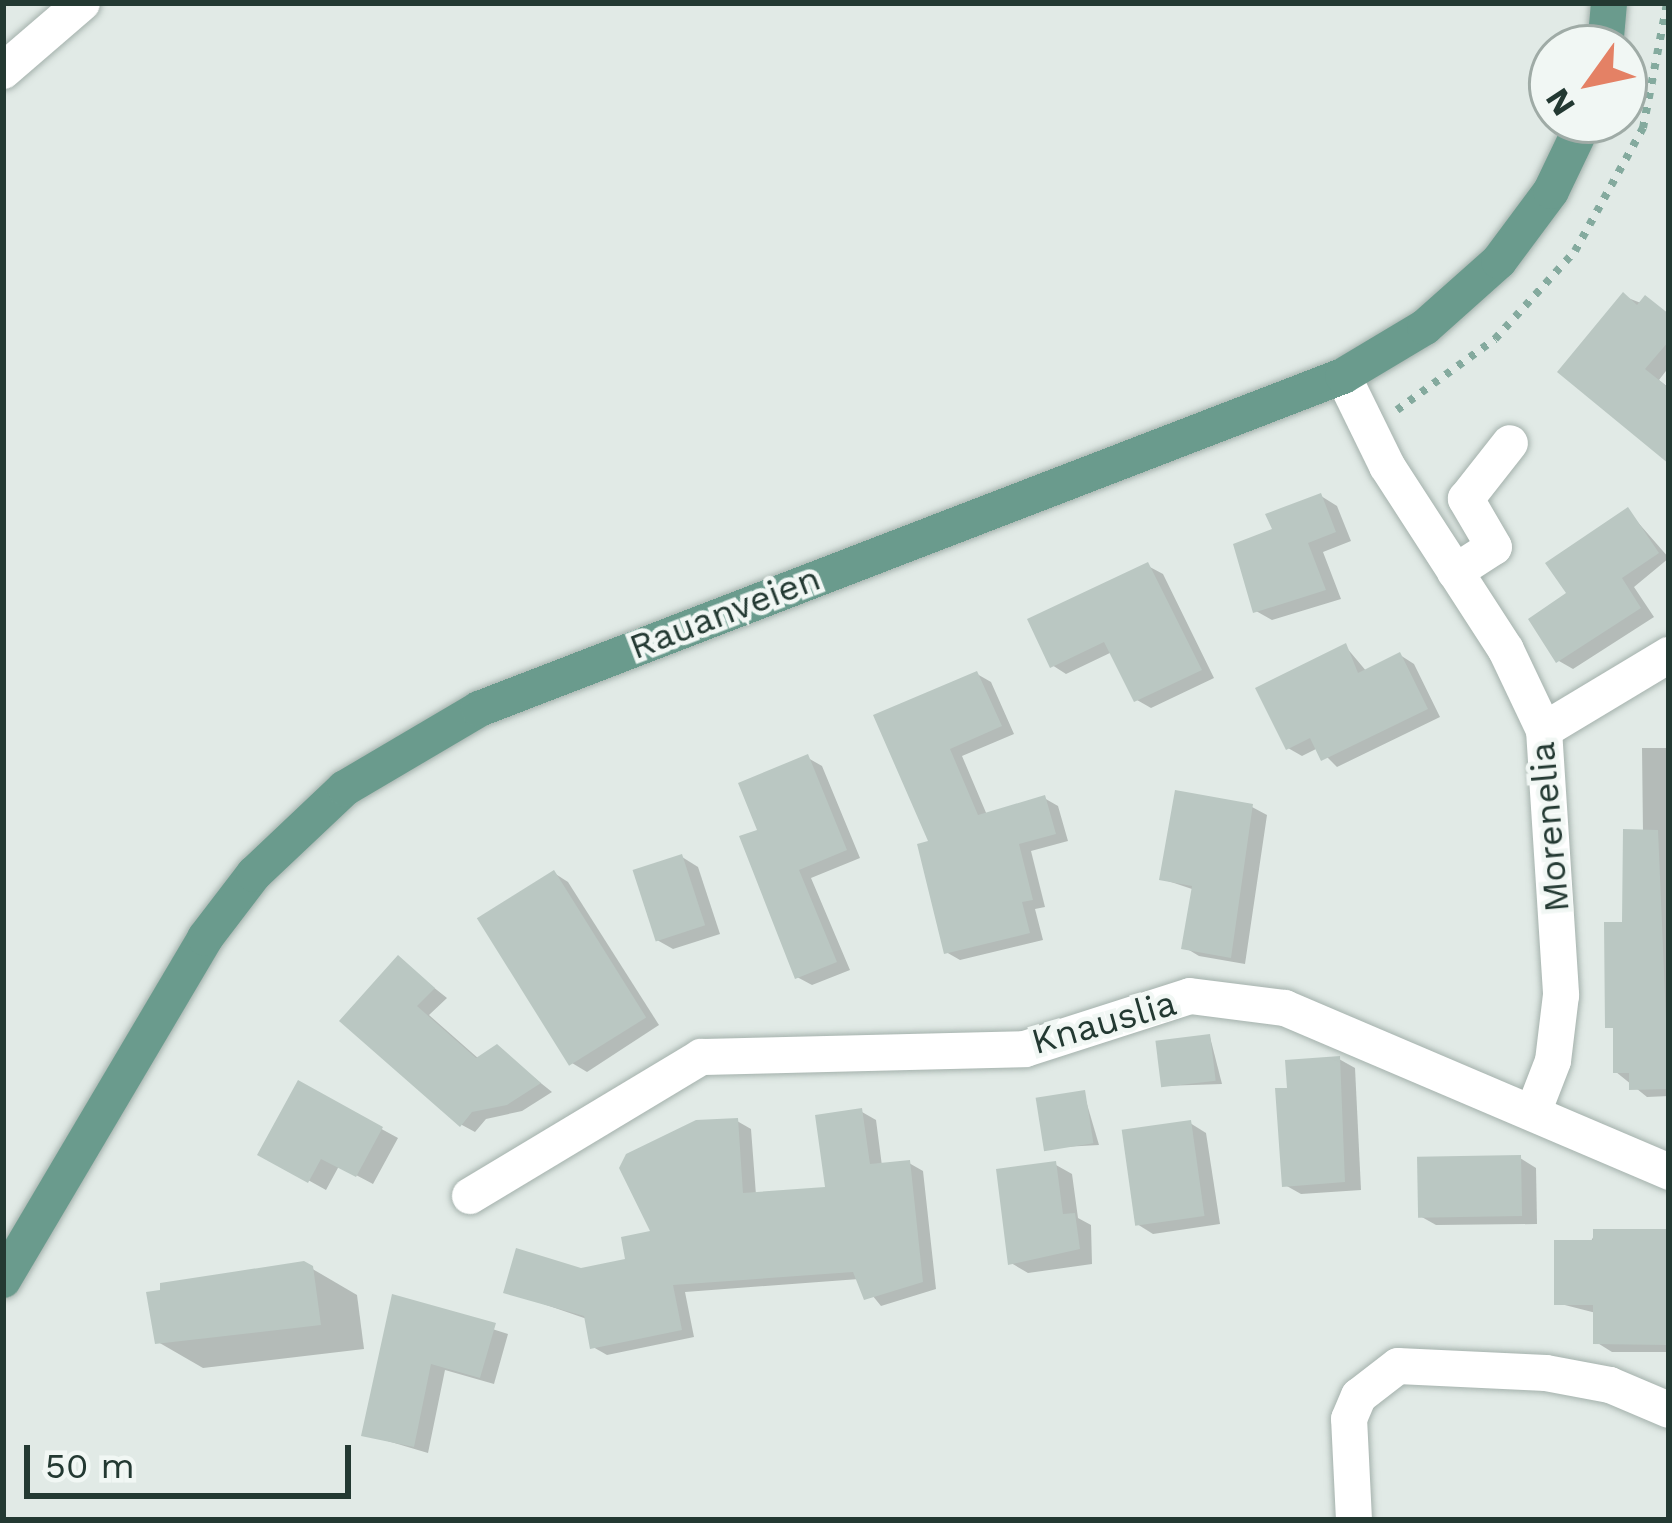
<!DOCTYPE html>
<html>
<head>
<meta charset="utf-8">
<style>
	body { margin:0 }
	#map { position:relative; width:1672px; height:1523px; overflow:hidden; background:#e1eae6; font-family:"Work Sans",sans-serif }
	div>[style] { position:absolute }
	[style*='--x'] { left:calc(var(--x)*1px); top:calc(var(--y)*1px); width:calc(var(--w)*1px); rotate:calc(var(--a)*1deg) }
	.shadow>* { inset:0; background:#0003 }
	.building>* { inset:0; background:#bac7c2; transform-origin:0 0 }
	.path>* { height:8px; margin-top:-4px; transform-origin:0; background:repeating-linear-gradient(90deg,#84aa9e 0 6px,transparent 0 15px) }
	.roads { filter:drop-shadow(0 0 3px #a4b1ac) drop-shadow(0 0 3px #a4b1ac) }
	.minor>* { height:36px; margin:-18px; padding:0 18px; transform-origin:18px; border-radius:18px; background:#fff }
	.major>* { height:36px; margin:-18px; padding:0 18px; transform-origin:18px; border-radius:18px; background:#6a9b8d }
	span { translate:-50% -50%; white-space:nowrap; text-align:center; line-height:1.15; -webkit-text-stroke:9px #f1f7f4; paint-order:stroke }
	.street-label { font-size:36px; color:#233932 }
	.frame { position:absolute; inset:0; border:6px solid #233932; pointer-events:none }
	.north { position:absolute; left:1528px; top:24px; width:120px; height:120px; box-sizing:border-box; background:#f1f7f4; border:3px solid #9faba6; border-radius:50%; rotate:237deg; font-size:33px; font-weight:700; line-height:48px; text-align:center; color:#233932 }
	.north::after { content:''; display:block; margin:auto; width:42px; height:54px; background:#e48165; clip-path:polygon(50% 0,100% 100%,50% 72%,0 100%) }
	.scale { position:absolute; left:24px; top:1445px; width:327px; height:54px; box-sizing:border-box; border:6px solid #233932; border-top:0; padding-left:15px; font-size:36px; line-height:42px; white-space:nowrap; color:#233932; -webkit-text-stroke:9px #f1f7f4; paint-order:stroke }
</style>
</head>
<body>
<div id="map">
	<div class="shadow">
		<div style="clip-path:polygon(1623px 296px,1669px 314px,1669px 367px,1659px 380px,1669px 388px,1669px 458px)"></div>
		<div style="clip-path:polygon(1321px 496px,1337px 506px,1351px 541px,1323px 552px,1341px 599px,1272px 620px,1256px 611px,1276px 531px)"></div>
		<div style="clip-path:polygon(1628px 511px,1669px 558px,1634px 587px,1654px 617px,1573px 669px,1559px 661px,1570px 594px)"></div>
		<div style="clip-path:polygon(1148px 566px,1163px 574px,1214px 678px,1151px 708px,1137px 700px,1112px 652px,1066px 674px,1052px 665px)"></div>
		<div style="clip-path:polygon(1346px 647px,1367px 672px,1400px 655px,1414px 664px,1440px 717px,1337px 767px,1318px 748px,1302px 756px,1288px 748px)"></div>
		<div style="clip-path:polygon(977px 674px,991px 682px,1014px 734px,962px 756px,987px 815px,1044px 798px,1058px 806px,1068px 841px,1031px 851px,1045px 907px,1035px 909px,1043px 940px,960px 960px,946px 952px,933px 843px,877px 717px)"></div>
		<div style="clip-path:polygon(1642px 748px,1669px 748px,1669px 1096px,1647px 1097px,1616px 1072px,1625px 925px,1643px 833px)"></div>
		<div style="clip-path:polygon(808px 758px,822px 766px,860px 858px,811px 878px,850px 970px,812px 985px,797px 977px,761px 831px)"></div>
		<div style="clip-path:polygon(1252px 807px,1267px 815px,1245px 964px,1199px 956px,1184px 947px,1195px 890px,1162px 879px)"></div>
		<div style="clip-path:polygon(682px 857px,698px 867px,720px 934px,673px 949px,657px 940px)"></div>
		<div style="clip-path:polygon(554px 873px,568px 882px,659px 1025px,587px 1072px,572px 1063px)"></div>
		<div style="clip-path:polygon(398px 959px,447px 998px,429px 1015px,479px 1059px,497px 1048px,552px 1092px,522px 1111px,486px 1119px,475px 1132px,462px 1125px)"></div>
		<div style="clip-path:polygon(1210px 1037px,1222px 1084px,1163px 1086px)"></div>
		<div style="clip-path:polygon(1339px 1059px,1355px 1068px,1361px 1190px,1301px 1194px,1285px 1185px,1290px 1090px)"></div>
		<div style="clip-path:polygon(299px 1084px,398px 1138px,373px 1184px,339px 1166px,326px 1190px,261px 1154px)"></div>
		<div style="clip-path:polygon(1084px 1094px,1099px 1145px,1046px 1148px)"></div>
		<div style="clip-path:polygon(862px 1112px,876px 1120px,882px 1166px,909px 1163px,923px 1171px,936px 1289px,881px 1306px,859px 1279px,685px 1292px,694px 1337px,607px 1355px,593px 1347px,587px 1319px,506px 1291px,628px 1261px,737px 1121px,751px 1129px,756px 1195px,828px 1190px)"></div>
		<div style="clip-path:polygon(1190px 1123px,1206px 1133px,1220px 1224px,1153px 1234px,1137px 1224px)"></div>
		<div style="clip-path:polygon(1520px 1158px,1536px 1168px,1537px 1224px,1436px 1225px,1420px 1216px)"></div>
		<div style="clip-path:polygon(1056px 1165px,1072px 1174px,1078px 1218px,1091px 1225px,1092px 1264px,1028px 1273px,1011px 1263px)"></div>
		<div style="clip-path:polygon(1596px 1232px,1669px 1232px,1669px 1352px,1612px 1352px,1596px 1342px,1596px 1313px,1557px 1303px)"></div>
		<div style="clip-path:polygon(304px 1264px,357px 1295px,364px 1349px,203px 1368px,158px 1342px)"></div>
		<div style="clip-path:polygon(395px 1298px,508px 1334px,494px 1384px,445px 1370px,428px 1453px,364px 1434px)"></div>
	</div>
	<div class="building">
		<div style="clip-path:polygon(1623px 292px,1637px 305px,1645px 295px,1669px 314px,1669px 341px,1645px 369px,1669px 388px,1669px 464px,1557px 372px)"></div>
		<div style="clip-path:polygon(1321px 493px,1336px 532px,1308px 543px,1326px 590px,1253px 613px,1233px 544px,1272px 529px,1265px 514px)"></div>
		<div style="clip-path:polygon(1628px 507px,1659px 553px,1622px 578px,1641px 608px,1556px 663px,1528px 619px,1566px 593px,1545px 563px)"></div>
		<div style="clip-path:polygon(1148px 562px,1202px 670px,1134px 702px,1104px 642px,1050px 668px,1027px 619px)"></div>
		<div style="clip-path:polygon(1346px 643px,1358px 673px,1400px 652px,1428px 709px,1321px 761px,1310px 738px,1286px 750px,1255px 688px)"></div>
		<div style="clip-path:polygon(977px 671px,1002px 726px,950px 749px,978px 815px,1045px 795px,1056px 834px,1019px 844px,1033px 900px,1022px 902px,1030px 933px,944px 954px,917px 844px,928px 841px,873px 715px)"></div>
		<div style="clip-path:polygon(808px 754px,847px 850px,799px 870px,837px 962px,795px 979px,739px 836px,757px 830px,738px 783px)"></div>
		<div style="clip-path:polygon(1175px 790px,1253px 804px,1231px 958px,1181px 949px,1192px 886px,1159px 880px)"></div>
		<div style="clip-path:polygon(1623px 829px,1658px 830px,1669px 1089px,1629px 1090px,1629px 1073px,1613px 1073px,1613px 1028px,1605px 1028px,1604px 922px,1622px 922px)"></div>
		<div style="left:682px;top:854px;width:75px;height:52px;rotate:72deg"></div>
		<div style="left:554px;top:870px;width:174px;height:91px;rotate:58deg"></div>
		<div style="clip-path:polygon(398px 955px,435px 988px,417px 1006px,476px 1058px,497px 1044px,541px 1083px,507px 1105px,472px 1112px,460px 1127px,339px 1021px)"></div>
		<div style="left:1210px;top:1034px;width:47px;height:55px;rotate:83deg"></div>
		<div style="clip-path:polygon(1340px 1056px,1345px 1182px,1282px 1187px,1275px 1088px,1287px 1088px,1285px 1060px)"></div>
		<div style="clip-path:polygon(298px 1080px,383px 1127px,356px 1177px,321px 1159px,308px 1183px,257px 1155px)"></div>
		<div style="left:1085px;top:1090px;width:54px;height:50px;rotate:81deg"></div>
		<div style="clip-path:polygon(862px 1108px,870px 1164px,910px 1160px,923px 1282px,864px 1300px,853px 1272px,673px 1285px,682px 1330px,590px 1349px,584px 1316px,503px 1293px,516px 1248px,581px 1268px,625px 1259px,621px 1237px,650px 1231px,619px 1168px,626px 1154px,696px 1120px,738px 1118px,743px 1193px,825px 1187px,815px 1115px)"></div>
		<div style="left:1191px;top:1120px;width:97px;height:70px;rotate:82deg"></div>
		<div style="left:1521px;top:1155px;width:61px;height:104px;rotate:89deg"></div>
		<div style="clip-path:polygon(1056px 1161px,1063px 1214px,1075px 1213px,1080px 1249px,1008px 1265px,996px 1169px)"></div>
		<div style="clip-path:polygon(1593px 1229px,1669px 1229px,1666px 1345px,1593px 1344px,1593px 1305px,1554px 1305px,1554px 1240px,1593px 1240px)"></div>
		<div style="clip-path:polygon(304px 1261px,313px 1266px,321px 1325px,155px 1344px,146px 1292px,160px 1290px,160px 1283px)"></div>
		<div style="clip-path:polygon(392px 1294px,496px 1323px,480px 1378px,431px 1364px,414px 1447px,361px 1436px)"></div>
	</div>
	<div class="path">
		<div style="--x:1397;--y:410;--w:121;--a:-35.9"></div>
		<div style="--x:1495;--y:339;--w:119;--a:-47.7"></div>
		<div style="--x:1575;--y:251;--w:141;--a:-61.1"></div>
		<div style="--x:1643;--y:128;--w:127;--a:-79.1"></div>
	</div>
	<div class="roads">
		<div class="minor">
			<div style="--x:3;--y:71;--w:104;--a:-40.7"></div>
			<div style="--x:1343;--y:376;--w:100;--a:63.9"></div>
			<div style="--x:1387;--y:466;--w:219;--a:57.1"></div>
			<div style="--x:1506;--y:650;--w:89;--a:64.6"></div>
			<div style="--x:1544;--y:730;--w:266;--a:86.3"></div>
			<div style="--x:1561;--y:995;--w:66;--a:96.9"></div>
			<div style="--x:1553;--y:1061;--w:53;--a:111.2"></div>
			<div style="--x:1455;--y:572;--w:46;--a:-32.7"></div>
			<div style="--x:1494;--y:547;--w:56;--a:-120.3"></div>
			<div style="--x:1466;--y:499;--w:71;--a:-51.8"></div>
			<div style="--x:1544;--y:730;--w:146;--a:-31"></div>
			<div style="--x:470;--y:1196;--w:270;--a:-31"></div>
			<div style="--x:701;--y:1057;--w:324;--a:-1.4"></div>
			<div style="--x:1025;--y:1049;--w:173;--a:-17.8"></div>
			<div style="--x:1190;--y:996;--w:96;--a:7.2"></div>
			<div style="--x:1285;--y:1008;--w:418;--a:23.1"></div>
			<div style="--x:1354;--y:1520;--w:101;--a:-92.8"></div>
			<div style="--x:1349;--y:1419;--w:25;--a:-67"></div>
			<div style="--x:1359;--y:1396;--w:49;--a:-37.6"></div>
			<div style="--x:1398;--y:1366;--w:148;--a:2.7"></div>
			<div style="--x:1546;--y:1373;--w:65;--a:10.6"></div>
			<div style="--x:1610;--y:1385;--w:64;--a:23"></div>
		</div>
		<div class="major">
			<div style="--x:1605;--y:48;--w:45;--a:-84.9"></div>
			<div style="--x:3;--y:1280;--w:397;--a:-59.4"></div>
			<div style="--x:205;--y:938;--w:81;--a:-52.6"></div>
			<div style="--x:254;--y:874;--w:125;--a:-43.4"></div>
			<div style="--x:345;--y:788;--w:156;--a:-30.5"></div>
			<div style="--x:479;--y:709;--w:926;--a:-21.08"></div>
			<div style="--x:1343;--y:376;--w:96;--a:-30.9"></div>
			<div style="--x:1425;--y:327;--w:99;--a:-41.7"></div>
			<div style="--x:1499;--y:261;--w:87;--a:-53.4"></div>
			<div style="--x:1551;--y:191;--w:79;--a:-64.4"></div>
		</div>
	</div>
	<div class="street-label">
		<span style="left:725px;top:613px;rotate:-21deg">Rauanveien</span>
		<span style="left:1550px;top:827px;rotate:-95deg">Morenelia</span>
		<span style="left:1104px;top:1023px;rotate:-16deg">Knauslia</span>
	</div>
	<div class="frame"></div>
	<div class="north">N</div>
	<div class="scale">50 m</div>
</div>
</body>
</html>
